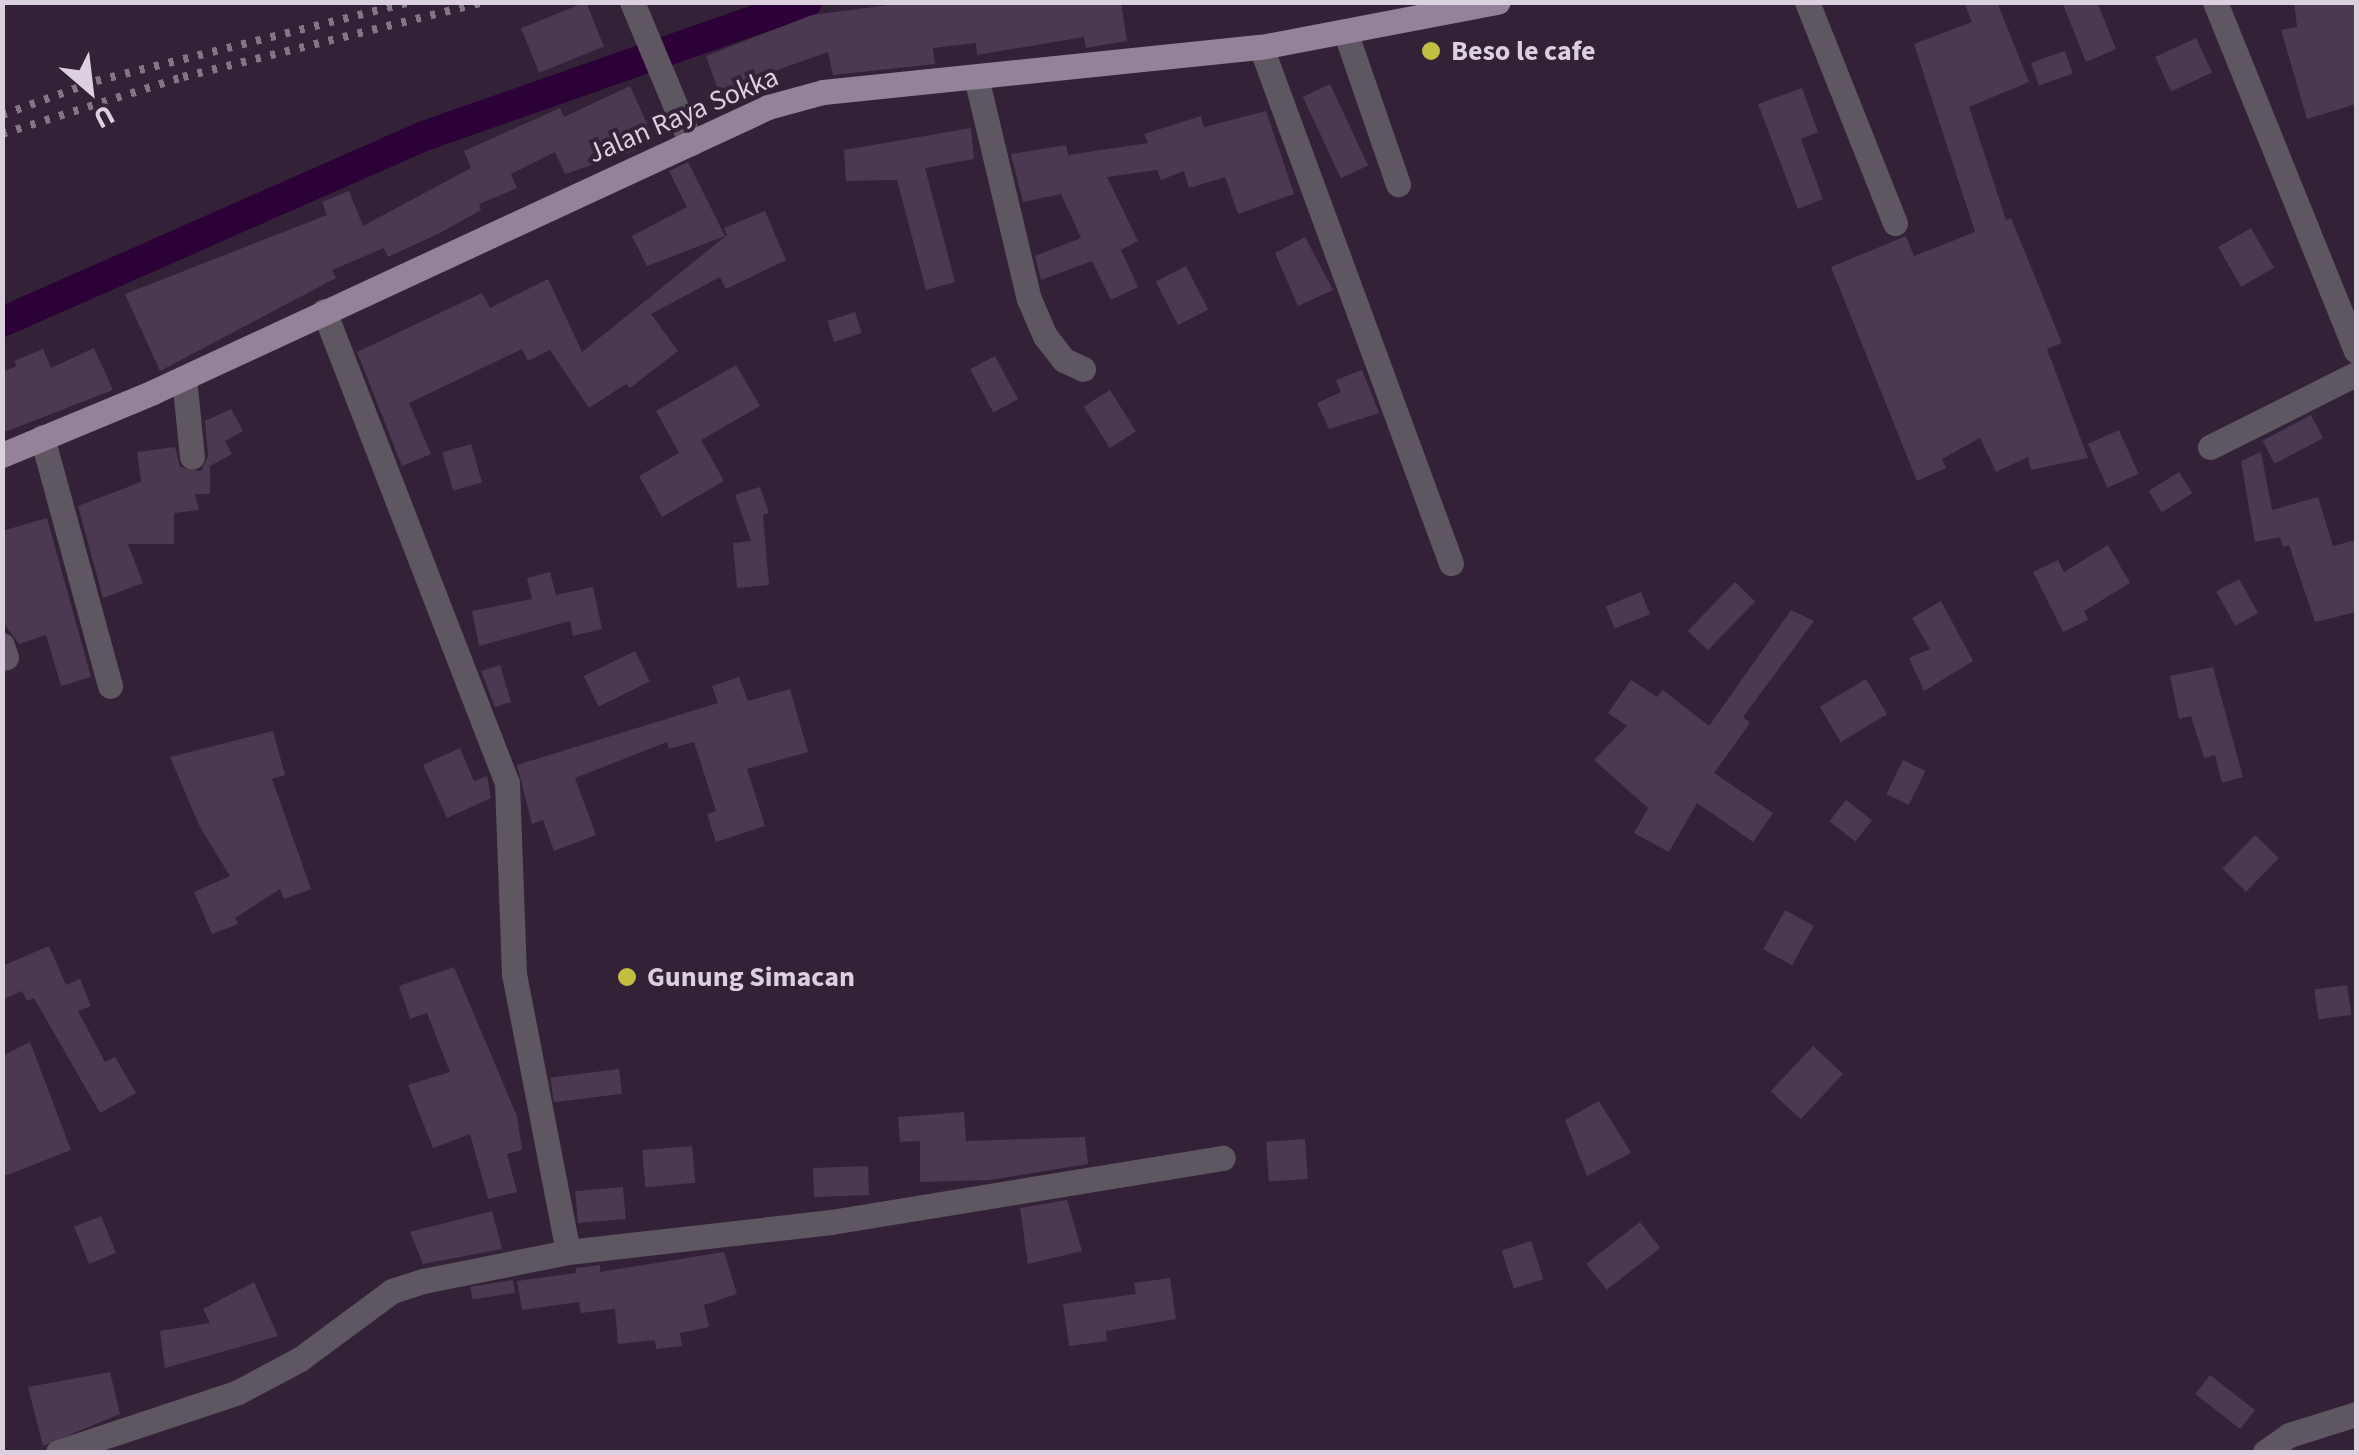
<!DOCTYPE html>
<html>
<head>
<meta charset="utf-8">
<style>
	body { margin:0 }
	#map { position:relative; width:2359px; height:1455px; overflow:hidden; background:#322137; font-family:"Source Sans 3",sans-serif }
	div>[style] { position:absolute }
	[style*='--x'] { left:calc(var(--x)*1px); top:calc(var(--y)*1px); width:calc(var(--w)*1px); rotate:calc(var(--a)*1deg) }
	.canal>* { height:30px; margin:-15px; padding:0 15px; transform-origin:15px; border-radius:15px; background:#2c0137 }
	.building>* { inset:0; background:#4b3951; transform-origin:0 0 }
	.minor>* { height:25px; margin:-12.5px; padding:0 12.5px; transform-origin:12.5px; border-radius:12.5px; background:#5e5661 }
	.major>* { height:25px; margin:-12.5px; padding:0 12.5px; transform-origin:12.5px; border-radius:12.5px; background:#938299 }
	.rail>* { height:8px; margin-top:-4px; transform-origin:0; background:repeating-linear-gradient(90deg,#837587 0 5px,transparent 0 15px) }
	.dots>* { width:28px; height:28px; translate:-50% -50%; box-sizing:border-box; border:5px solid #322137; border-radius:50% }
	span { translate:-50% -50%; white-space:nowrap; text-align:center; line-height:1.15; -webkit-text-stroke:8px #322137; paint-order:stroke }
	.poi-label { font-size:28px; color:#dbd0de; font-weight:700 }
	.left { translate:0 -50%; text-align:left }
	.street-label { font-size:28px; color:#dbd0de }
	.frame { position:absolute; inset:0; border:5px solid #dbd0de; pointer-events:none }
	.north { position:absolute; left:40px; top:40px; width:100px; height:100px; -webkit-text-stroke:8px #322137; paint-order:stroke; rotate:152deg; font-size:28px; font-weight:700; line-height:40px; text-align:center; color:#dbd0de }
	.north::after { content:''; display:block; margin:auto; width:35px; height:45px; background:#dbd0de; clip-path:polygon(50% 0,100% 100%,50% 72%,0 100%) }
</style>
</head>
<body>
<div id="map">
	<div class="canal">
		<div style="--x:2;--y:322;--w:461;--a:-23.8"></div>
		<div style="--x:424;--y:136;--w:406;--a:-19.3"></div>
	</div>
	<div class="building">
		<div style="left:586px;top:2px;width:48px;height:70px;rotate:68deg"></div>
		<div style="clip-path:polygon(911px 2px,1121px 2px,1127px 41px,1086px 48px,1084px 37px,977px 55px,976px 43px,933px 48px,935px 64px,833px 75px,828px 52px,763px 75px,744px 86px,746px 92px,722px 101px,706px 56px,812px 15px)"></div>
		<div style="clip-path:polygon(1964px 2px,1997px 2px,2029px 82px,1969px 107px,2006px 220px,2011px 218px,2062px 343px,2047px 349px,2088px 458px,2031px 470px,2028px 457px,1996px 472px,1980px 438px,1942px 459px,1946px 468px,1917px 481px,1831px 267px,1906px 236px,1914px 256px,1975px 232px,1914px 44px,1972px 22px)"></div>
		<div style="clip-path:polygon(2062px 2px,2097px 2px,2116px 49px,2086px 62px)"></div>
		<div style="clip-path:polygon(2294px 2px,2356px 2px,2356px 104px,2307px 119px,2281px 30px,2297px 27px)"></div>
		<div style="left:2196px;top:38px;width:38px;height:45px;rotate:65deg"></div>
		<div style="left:2065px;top:51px;width:24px;height:36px;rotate:71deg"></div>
		<div style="left:1330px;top:84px;width:90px;height:30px;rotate:65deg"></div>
		<div style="clip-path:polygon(630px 86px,649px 128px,636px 150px,565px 174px,555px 152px,511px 174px,517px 188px,479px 204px,481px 210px,440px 233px,388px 257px,384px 248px,332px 270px,336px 278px,160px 371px,125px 294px,327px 215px,322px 202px,349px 191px,363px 226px,471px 168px,464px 151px,560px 108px,564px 117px)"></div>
		<div style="clip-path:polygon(1802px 88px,1818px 132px,1801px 139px,1823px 199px,1798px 209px,1758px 104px)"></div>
		<div style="clip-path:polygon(1266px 111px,1294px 194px,1238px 214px,1225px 177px,1189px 188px,1184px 171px,1161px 180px,1157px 170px,1107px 177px,1138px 241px,1121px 250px,1138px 287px,1111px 300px,1092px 261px,1041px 280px,1035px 256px,1081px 238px,1061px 194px,1023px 202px,1011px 154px,1066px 145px,1068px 155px,1148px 143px,1144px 134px,1201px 116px,1204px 127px)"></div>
		<div style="clip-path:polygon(971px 128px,974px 159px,925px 168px,955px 282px,926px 290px,897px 180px,846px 181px,844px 150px)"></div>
		<div style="clip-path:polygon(688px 162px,725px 236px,647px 266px,632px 236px,687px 207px,669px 171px)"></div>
		<div style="clip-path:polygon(765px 211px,786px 260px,726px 289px,720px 277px,651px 314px,678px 351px,630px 388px,626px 384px,589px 408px,550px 350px,528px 361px,522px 349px,409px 403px,431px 454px,402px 466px,357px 352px,482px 293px,490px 308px,548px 279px,582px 352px,727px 235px,724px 228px)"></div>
		<div style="left:2251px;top:228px;width:46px;height:38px;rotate:60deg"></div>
		<div style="clip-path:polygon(1305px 237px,1333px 290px,1298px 306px,1275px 253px)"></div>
		<div style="left:1186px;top:266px;width:49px;height:34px;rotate:63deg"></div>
		<div style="left:855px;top:312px;width:22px;height:29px;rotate:72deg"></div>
		<div style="clip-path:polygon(94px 348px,113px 390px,2px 433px,2px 372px,17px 366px,14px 361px,43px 349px,51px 368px)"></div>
		<div style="left:995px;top:356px;width:49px;height:28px;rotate:62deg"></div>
		<div style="clip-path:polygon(736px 365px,760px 406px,701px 440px,724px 481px,662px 517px,639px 476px,679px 453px,656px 411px)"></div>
		<div style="clip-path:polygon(1362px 370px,1379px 413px,1329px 429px,1317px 403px,1341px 392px,1336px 380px)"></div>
		<div style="left:1110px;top:390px;width:49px;height:31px;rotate:58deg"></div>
		<div style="clip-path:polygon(231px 409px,243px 431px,225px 441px,232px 454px,210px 466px,210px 494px,195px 494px,199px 510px,174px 513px,174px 544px,128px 544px,143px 583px,103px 598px,78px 506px,141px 482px,137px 452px,175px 447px,180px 467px,201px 471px,208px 456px,205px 421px)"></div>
		<div style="left:2311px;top:415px;width:26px;height:55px;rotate:62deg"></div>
		<div style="left:2119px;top:430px;width:48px;height:34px;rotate:66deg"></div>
		<div style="left:471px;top:444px;width:40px;height:30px;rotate:74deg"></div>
		<div style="clip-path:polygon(2261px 452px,2272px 510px,2318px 497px,2333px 546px,2356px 540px,2356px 612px,2315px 622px,2289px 545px,2283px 547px,2280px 537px,2255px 542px,2241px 461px)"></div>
		<div style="left:2179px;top:472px;width:25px;height:36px;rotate:58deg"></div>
		<div style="clip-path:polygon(760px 487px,769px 513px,763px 515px,769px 585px,737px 588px,733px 543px,751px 541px,735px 495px)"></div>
		<div style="clip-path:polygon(47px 518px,91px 677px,61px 686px,46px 635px,19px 644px,2px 621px,2px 531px)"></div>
		<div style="clip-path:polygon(2108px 545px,2130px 583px,2084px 611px,2088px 620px,2063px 632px,2033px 572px,2058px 560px,2064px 572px)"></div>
		<div style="clip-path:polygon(550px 572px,556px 595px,593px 587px,602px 629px,573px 636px,570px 621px,479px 646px,472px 611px,532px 599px,527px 578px)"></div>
		<div style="left:2239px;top:579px;width:39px;height:26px;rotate:61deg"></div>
		<div style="left:1735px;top:582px;width:28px;height:68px;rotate:44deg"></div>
		<div style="left:1641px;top:592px;width:24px;height:38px;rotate:68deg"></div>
		<div style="clip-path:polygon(1941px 601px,1973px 661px,1924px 691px,1909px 658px,1930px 649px,1912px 618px)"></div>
		<div style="clip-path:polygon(1791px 610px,1814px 621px,1743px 717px,1750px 723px,1714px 773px,1773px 813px,1753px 842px,1697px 803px,1669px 852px,1634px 833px,1648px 808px,1594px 760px,1627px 726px,1608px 713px,1631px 680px,1657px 697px,1663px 690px,1709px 726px)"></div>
		<div style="left:635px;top:651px;width:34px;height:57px;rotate:64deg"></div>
		<div style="clip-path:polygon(500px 665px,511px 702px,495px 707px,481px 671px)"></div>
		<div style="clip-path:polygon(2213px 667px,2243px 777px,2222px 783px,2215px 755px,2204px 758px,2191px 716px,2179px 719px,2170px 676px)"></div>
		<div style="clip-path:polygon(739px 677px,748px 701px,790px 689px,808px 752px,747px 769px,765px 826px,716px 842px,707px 814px,716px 811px,694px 742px,669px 749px,667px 742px,575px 778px,596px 835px,554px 851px,543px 820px,532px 824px,517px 765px,718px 703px,712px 686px)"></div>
		<div style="left:1866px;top:679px;width:41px;height:54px;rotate:59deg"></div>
		<div style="clip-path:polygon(273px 731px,285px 775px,272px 779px,311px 889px,284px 899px,280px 889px,235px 918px,238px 924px,212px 934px,194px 892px,230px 876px,200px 827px,170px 757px)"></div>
		<div style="clip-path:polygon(460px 748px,474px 781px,487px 776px,491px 798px,447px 818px,423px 765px)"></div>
		<div style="left:1903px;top:760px;width:25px;height:38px;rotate:26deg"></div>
		<div style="left:1846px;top:800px;width:33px;height:27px;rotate:38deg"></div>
		<div style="left:2255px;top:835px;width:33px;height:47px;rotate:44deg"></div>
		<div style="left:1785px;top:910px;width:33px;height:45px;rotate:29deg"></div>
		<div style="clip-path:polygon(49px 946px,66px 985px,80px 979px,91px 1006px,78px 1011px,105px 1062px,115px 1057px,136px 1093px,100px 1113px,34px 998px,27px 1001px,22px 991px,2px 1000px,2px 966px)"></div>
		<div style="clip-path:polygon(454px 967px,517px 1116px,522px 1150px,507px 1154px,517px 1192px,488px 1199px,470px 1134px,433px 1148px,408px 1085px,450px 1072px,427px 1013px,410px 1019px,399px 986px)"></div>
		<div style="left:2347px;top:985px;width:30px;height:33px;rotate:82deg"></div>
		<div style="clip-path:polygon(30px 1042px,71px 1150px,2px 1177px,2px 1056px)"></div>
		<div style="left:1813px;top:1046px;width:41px;height:62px;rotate:43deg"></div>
		<div style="left:619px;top:1069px;width:25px;height:69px;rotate:83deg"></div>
		<div style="clip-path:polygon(1599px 1101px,1631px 1153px,1587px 1176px,1565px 1120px)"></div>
		<div style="clip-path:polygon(964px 1112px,966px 1141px,1085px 1137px,1088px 1164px,990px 1180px,920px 1182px,920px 1141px,900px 1142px,898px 1117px)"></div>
		<div style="left:1305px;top:1139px;width:40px;height:39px;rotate:86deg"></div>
		<div style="left:692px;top:1146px;width:37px;height:50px;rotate:85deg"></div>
		<div style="left:868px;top:1166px;width:29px;height:55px;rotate:88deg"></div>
		<div style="left:623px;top:1187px;width:32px;height:48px;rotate:85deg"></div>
		<div style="clip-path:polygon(1067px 1200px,1082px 1251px,1028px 1264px,1020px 1208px)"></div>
		<div style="clip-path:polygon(492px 1211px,502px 1249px,423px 1264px,410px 1232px)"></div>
		<div style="left:101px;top:1216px;width:40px;height:29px;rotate:68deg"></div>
		<div style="left:1640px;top:1222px;width:33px;height:68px;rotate:52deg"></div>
		<div style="left:1531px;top:1241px;width:40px;height:31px;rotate:72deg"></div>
		<div style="clip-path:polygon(724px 1252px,737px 1294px,704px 1305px,709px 1327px,680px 1333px,682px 1346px,656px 1349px,655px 1340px,618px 1344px,615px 1309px,581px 1313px,579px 1302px,522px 1310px,517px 1281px,576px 1273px,576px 1268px,600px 1265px,600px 1272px)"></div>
		<div style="clip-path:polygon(1170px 1278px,1176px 1319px,1106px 1331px,1107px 1341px,1069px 1346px,1063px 1304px,1136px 1294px,1134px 1283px)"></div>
		<div style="left:513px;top:1280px;width:13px;height:43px;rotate:81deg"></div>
		<div style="clip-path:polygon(254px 1282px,278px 1336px,165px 1368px,160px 1331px,210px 1323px,203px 1309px)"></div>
		<div style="clip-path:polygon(110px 1372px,120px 1414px,43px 1446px,28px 1387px)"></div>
		<div style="left:2210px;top:1375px;width:57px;height:24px;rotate:38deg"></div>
	</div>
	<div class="minor">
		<div style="--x:632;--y:2;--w:153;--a:67.3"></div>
		<div style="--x:1807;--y:2;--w:238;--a:68.3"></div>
		<div style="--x:2215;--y:2;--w:376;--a:68"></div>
		<div style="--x:1346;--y:34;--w:159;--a:70.9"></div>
		<div style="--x:1261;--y:47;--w:550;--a:69.79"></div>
		<div style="--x:976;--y:77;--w:228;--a:76.6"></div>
		<div style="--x:1029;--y:299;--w:40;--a:66.6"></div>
		<div style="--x:1045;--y:336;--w:31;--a:52"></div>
		<div style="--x:1064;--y:360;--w:21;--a:25"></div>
		<div style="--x:324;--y:311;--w:506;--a:68.81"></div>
		<div style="--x:507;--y:783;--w:191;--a:87.9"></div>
		<div style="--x:514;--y:974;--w:283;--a:79"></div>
		<div style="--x:184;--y:378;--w:79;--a:84.2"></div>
		<div style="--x:42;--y:437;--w:258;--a:74.7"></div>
		<div style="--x:2210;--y:447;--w:163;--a:-26.6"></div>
		<div style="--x:2;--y:645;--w:13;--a:72"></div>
		<div style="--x:58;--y:1452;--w:190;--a:-18.4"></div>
		<div style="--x:238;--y:1392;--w:70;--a:-28"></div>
		<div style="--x:300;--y:1359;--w:114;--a:-36.5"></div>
		<div style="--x:392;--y:1291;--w:33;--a:-18"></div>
		<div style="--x:423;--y:1281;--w:148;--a:-11.3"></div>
		<div style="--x:568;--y:1252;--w:265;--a:-6.5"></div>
		<div style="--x:831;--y:1222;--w:397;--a:-9.3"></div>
		<div style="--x:2265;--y:1452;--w:29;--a:-35"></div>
		<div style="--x:2289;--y:1435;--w:70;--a:-17.4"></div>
	</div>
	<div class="major">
		<div style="--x:2;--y:455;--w:164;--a:-22.6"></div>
		<div style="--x:153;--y:392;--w:678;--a:-24.86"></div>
		<div style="--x:768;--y:107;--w:57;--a:-15.3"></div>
		<div style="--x:823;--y:92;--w:440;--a:-5.9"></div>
		<div style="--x:1261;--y:47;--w:241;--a:-10.8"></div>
	</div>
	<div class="rail">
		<div style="--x:2;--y:115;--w:100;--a:-19.9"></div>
		<div style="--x:96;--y:81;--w:325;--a:-14.1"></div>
		<div style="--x:2;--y:134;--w:190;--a:-17.5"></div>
		<div style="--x:183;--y:77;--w:309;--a:-14"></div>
	</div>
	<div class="dots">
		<div style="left:1431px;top:51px;background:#c1be40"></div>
		<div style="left:627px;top:977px;background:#c1be40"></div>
	</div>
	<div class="poi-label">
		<span class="left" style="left:1451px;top:51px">Beso le cafe</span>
		<span class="left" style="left:647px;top:977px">Gunung Simacan</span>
	</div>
	<div class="street-label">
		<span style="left:683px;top:115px;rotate:-23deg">Jalan Raya Sokka</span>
	</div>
	<div class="frame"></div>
	<div class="north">U</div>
</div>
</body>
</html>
